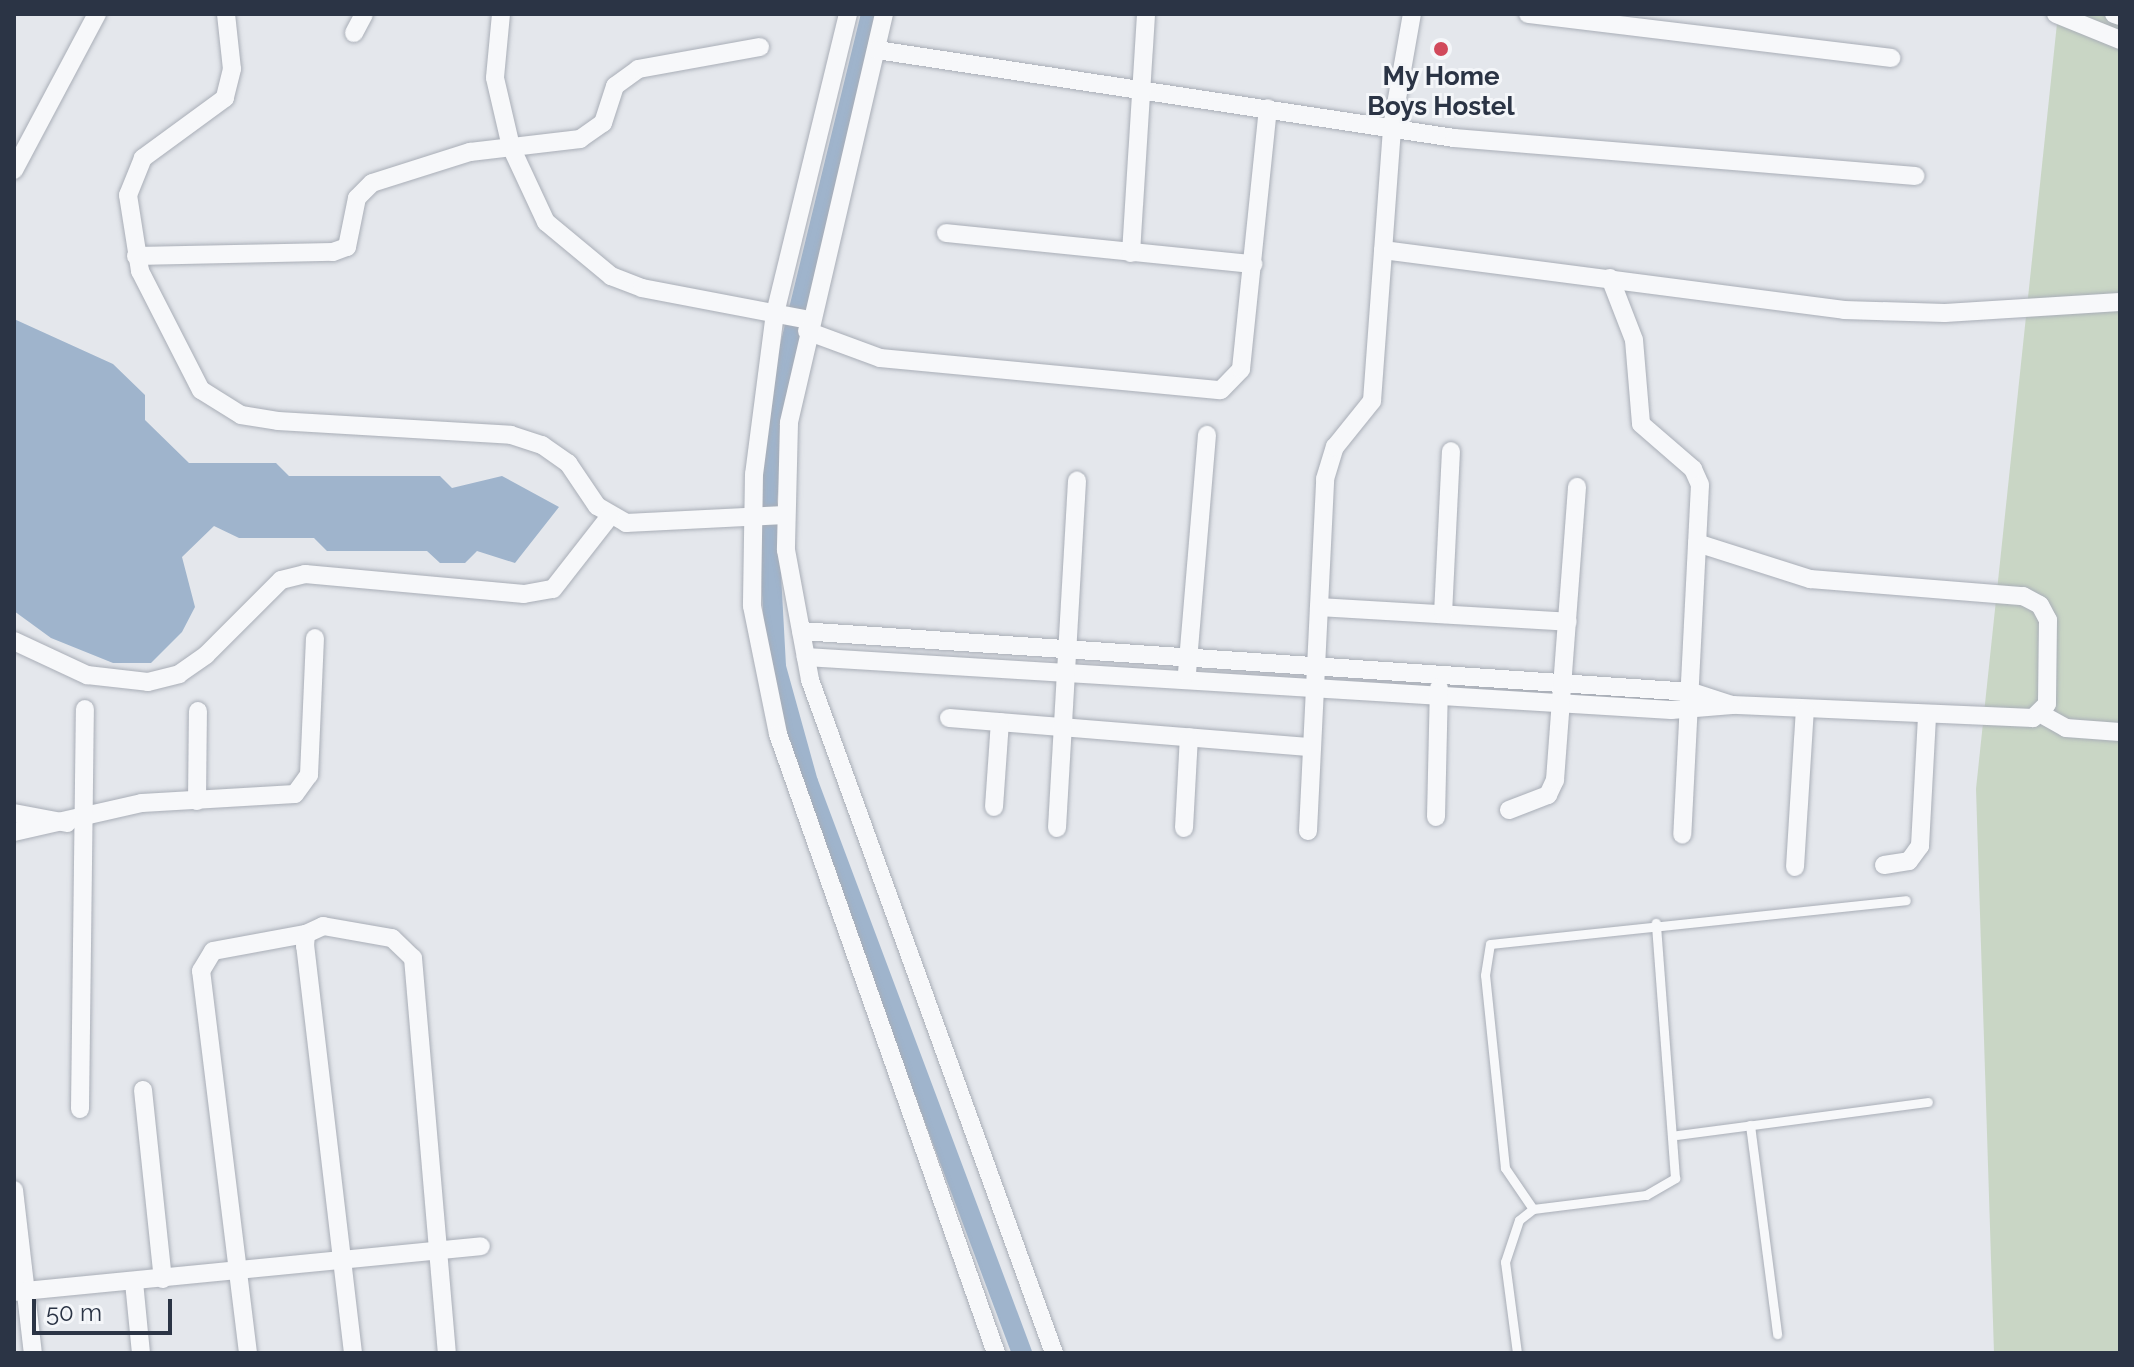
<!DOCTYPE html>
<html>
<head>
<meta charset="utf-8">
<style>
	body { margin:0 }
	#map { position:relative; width:2134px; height:1367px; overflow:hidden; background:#e4e7ec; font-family:Raleway,sans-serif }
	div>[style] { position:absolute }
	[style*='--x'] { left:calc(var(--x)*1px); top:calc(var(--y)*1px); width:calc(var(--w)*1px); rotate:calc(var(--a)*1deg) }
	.green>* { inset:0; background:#c9d6c5 }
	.water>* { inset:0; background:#9fb4cc }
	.canal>* { height:20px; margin:-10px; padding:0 10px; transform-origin:10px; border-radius:10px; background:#9fb4cc }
	.roads { filter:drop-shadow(0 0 2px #a9aeb7) drop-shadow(0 0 2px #a9aeb7) }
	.lane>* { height:9px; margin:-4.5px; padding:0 4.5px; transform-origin:4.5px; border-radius:4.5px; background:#f7f8fa }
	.street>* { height:18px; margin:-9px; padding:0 9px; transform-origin:9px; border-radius:9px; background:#f7f8fa }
	.dots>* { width:22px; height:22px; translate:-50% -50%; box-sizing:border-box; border:4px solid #f4f6f9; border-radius:50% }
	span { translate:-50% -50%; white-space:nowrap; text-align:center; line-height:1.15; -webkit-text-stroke:6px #f4f6f9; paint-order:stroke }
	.poi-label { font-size:26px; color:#2b3445; font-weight:700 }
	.frame { position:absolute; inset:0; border:16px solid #2b3445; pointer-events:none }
	.scale { position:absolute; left:32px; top:1299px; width:140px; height:36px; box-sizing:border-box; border:4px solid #2b3445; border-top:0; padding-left:10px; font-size:24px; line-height:28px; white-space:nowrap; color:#2b3445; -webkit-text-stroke:6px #f4f6f9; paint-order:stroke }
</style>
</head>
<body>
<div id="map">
	<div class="green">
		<div style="clip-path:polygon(2058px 14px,2120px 14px,2120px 1353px,1994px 1353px,1976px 789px)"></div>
	</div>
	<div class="water">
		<div style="clip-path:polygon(14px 319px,113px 364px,145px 395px,145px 420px,189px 463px,276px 463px,289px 476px,440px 476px,452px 488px,502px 476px,559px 507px,515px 563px,477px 551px,465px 563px,440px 563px,427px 551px,327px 551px,314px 538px,239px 538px,214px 526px,182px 557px,195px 607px,182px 632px,151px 663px,113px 663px,51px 638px,14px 611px)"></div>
	</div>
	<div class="canal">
		<div style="--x:871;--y:14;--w:387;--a:103.7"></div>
		<div style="--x:779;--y:390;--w:111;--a:96.2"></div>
		<div style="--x:767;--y:500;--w:167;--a:86.9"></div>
		<div style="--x:776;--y:667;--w:119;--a:74.5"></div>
		<div style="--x:808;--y:782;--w:610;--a:69.45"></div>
	</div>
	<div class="roads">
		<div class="lane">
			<div style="--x:1750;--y:1125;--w:211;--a:82.6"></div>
			<div style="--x:1677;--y:1135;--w:253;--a:-7.5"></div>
			<div style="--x:1533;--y:1209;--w:50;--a:-124.3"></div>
			<div style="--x:1505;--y:1168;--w:194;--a:-95.9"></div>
			<div style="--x:1485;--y:975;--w:31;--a:-81"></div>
			<div style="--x:1490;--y:944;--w:418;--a:-6"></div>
			<div style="--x:1517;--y:1353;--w:92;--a:-97.5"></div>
			<div style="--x:1505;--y:1262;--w:44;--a:-71.6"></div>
			<div style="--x:1519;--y:1220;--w:18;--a:-38"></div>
			<div style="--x:1533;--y:1209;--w:114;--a:-7.1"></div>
			<div style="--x:1646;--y:1195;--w:34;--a:-30"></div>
			<div style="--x:1675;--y:1178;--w:256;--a:-94.3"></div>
		</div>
		<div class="street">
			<div style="--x:226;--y:14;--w:55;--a:83.8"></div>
			<div style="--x:232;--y:69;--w:30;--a:104"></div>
			<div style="--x:225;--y:98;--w:102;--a:143.8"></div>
			<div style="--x:143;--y:158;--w:40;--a:112"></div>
			<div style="--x:128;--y:195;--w:77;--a:81"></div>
			<div style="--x:140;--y:271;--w:134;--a:62.9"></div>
			<div style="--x:201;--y:390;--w:47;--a:32"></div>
			<div style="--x:241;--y:415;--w:37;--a:9"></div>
			<div style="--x:278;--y:421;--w:233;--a:3.4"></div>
			<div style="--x:511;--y:435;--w:33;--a:18"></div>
			<div style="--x:542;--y:445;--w:32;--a:35"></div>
			<div style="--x:568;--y:463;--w:52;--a:56"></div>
			<div style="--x:597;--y:506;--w:34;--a:30"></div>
			<div style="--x:626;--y:523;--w:159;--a:-2.9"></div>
			<div style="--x:501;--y:14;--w:64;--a:95.4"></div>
			<div style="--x:495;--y:78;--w:71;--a:76.9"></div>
			<div style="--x:511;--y:147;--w:83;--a:65"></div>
			<div style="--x:546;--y:222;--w:85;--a:39.7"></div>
			<div style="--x:611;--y:276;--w:33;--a:21"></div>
			<div style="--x:642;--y:288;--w:170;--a:10.8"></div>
			<div style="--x:848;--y:14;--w:308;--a:103.7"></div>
			<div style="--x:775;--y:313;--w:162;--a:97.4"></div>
			<div style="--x:754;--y:474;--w:132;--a:90.9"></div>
			<div style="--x:752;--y:606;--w:131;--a:78.5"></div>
			<div style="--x:778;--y:734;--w:656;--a:70.6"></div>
			<div style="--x:884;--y:14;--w:420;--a:103.1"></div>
			<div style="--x:789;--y:423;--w:127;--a:91.4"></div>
			<div style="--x:786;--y:550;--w:132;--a:79.5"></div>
			<div style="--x:810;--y:680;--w:716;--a:70.07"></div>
			<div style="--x:1528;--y:14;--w:366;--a:6.9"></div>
			<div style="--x:2056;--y:14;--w:69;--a:22.1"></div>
			<div style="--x:2114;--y:14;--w:6;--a:18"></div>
			<div style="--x:354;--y:33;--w:21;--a:-62"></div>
			<div style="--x:877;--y:50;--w:584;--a:8.67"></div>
			<div style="--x:1454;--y:138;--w:463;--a:4.7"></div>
			<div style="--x:14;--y:170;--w:177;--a:-62"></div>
			<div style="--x:946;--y:233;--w:309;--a:5.8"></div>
			<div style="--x:1383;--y:250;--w:465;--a:7.4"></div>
			<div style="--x:1844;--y:310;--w:101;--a:1.7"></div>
			<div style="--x:1945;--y:313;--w:175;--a:-3.6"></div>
			<div style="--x:1131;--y:253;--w:239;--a:-86.4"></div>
			<div style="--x:136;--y:256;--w:197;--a:-1.2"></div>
			<div style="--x:333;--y:252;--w:15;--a:-20"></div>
			<div style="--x:347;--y:247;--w:50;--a:-78.5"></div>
			<div style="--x:357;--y:198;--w:21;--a:-45"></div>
			<div style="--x:372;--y:183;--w:103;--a:-17.6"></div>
			<div style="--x:470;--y:152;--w:111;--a:-6.7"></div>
			<div style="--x:580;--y:139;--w:28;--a:-35"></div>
			<div style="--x:603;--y:123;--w:39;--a:-72"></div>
			<div style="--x:615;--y:86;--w:29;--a:-36"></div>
			<div style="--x:638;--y:69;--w:124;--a:-10.2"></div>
			<div style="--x:1610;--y:278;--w:66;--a:68.8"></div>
			<div style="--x:1634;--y:340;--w:84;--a:85.2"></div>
			<div style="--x:1641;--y:424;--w:69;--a:40.9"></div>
			<div style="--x:1693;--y:469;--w:17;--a:66"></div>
			<div style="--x:1700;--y:485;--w:350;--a:92.9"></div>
			<div style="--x:807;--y:331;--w:78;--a:20.3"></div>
			<div style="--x:880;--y:358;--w:342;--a:5.4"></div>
			<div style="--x:1221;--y:390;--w:29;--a:-46"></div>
			<div style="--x:1241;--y:369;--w:262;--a:-84.1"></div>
			<div style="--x:1697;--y:543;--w:119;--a:17.7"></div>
			<div style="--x:1810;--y:579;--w:214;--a:4.6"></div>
			<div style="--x:2023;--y:596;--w:19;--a:28"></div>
			<div style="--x:2040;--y:605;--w:17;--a:62"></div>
			<div style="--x:2048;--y:620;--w:84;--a:90.7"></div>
			<div style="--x:2047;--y:704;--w:20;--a:135"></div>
			<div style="--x:2033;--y:718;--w:301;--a:-177.5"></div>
			<div style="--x:1319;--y:607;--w:249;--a:3.4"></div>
			<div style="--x:1443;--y:614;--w:163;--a:-87.2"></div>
			<div style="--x:801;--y:631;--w:893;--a:3.92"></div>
			<div style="--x:1692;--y:692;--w:42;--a:18"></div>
			<div style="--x:1732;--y:705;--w:61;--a:175.3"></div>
			<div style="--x:1671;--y:710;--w:867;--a:-176.49"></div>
			<div style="--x:14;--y:641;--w:81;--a:25"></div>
			<div style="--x:87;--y:675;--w:61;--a:6.5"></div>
			<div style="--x:148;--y:682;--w:32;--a:-14"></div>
			<div style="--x:179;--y:674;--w:33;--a:-35"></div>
			<div style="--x:206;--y:655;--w:106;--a:-45"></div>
			<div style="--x:281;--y:580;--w:25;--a:-14"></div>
			<div style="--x:305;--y:574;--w:220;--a:5.2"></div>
			<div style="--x:524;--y:594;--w:29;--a:-10"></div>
			<div style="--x:553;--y:589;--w:93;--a:-52"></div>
			<div style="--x:1187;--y:673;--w:239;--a:-85.2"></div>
			<div style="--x:2041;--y:714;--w:29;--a:29"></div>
			<div style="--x:2066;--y:728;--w:54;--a:4.2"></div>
			<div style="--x:949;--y:718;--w:364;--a:4.6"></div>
			<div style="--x:197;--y:801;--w:90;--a:-89.4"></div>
			<div style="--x:994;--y:807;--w:85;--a:-86"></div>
			<div style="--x:1509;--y:810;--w:42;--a:-21"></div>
			<div style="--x:1548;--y:795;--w:17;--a:-65"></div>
			<div style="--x:1555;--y:780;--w:294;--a:-85.7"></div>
			<div style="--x:14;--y:813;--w:54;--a:10.7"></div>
			<div style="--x:1436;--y:817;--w:129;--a:-88.7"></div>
			<div style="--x:1057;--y:828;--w:348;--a:-86.7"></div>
			<div style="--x:1184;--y:828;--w:91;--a:-86.9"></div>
			<div style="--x:1308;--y:831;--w:352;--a:-87.2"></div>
			<div style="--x:1325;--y:479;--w:34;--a:-73"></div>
			<div style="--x:1335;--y:447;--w:59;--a:-51.2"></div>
			<div style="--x:1372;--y:401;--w:275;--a:-85.8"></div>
			<div style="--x:1392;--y:127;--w:115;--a:-80"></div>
			<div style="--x:14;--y:832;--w:131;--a:-12.8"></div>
			<div style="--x:142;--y:803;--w:153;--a:-3.4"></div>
			<div style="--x:295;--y:794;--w:24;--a:-54"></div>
			<div style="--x:309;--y:775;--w:137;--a:-87.5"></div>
			<div style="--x:1884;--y:865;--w:25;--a:-9"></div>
			<div style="--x:1909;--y:861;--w:19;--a:-54"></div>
			<div style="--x:1920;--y:846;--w:131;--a:-86.9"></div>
			<div style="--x:1795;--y:867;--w:158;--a:-86.4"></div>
			<div style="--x:143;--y:1090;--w:190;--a:84"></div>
			<div style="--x:80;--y:1109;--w:400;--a:-89.3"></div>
			<div style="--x:14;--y:1190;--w:164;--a:83.4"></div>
			<div style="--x:134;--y:1282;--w:71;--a:84.4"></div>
			<div style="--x:14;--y:1292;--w:469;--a:-5.6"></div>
			<div style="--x:248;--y:1353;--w:385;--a:-97"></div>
			<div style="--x:201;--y:971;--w:23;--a:-59"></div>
			<div style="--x:213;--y:951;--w:95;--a:-10.4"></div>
			<div style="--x:353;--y:1353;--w:410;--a:-96.7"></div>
			<div style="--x:305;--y:946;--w:12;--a:-85"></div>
			<div style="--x:306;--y:934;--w:19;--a:-25"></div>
			<div style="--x:323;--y:926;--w:70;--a:9.9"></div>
			<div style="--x:392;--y:938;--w:29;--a:44"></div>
			<div style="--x:413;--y:958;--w:396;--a:85.1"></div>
		</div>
	</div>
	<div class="dots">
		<div style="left:1441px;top:49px;background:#d1495b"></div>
	</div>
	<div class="poi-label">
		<span style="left:1441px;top:92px">My Home<br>Boys Hostel</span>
	</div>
	<div class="frame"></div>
	<div class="scale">50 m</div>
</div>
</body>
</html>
